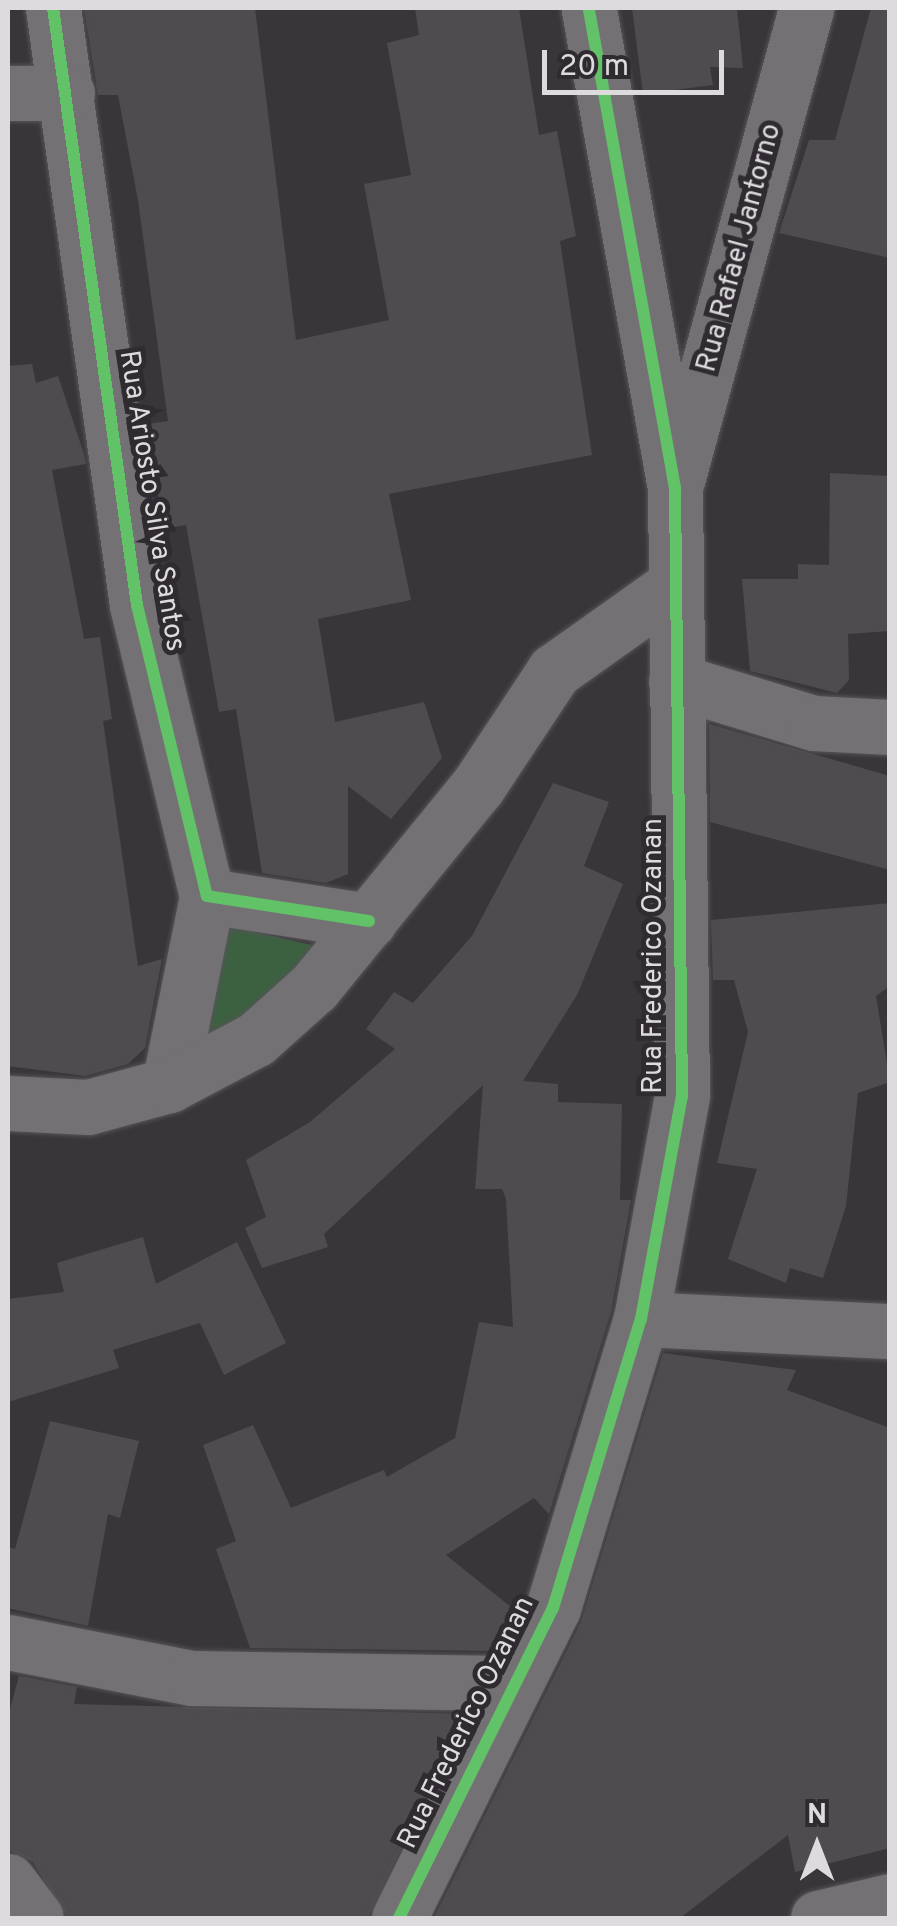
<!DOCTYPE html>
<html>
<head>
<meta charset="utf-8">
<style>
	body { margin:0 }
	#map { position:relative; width:897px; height:1926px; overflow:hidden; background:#39363a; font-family:Overpass,sans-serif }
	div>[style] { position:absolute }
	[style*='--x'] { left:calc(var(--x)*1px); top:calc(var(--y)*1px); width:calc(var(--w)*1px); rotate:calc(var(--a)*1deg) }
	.green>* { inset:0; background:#3c6141 }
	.building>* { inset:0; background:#4e4c4f }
	.roads { filter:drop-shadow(0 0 2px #565457) drop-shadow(0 0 2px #565457) }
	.minor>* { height:55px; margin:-27.5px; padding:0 27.5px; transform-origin:27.5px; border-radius:27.5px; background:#737174 }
	.cycleway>* { height:12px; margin:-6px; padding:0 6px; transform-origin:6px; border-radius:6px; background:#61c268 }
	span { translate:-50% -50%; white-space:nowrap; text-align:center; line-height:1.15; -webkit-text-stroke:10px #302b31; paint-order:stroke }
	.street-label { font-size:28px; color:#dedbdf }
	.frame { position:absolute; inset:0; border:10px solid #dedbdf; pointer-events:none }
	.north { position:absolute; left:767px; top:1796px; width:100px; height:100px; -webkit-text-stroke:8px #302b31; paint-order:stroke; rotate:0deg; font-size:28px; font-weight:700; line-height:40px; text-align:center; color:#dedbdf }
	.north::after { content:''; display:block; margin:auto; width:35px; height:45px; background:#dedbdf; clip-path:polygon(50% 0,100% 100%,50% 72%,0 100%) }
	.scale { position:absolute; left:542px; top:50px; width:182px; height:45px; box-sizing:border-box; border:5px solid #dedbdf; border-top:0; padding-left:12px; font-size:30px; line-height:35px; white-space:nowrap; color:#dedbdf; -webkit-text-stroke:8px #302b31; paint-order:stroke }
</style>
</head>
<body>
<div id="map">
	<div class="green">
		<div style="clip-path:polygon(220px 924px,325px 948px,270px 1017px,198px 1046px)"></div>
	</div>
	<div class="building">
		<div style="clip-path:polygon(84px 8px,255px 8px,296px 340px,389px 320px,364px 184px,411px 175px,387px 43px,419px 35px,415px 8px,519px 8px,539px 135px,557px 131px,576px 236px,560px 241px,592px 455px,389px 494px,411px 600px,318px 619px,335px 722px,424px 702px,442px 758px,391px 819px,348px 786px,348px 874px,326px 883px,262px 873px,236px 709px,219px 712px,186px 525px,163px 529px,148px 424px,168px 421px,138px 200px,118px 95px,98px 95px)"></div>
		<div style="clip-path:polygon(632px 8px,737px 8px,743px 68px,710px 67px,713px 85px,643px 94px)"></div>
		<div style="clip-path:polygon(871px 8px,890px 8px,890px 258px,779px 233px,809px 140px,835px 140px)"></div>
		<div style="clip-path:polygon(32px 364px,36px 383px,58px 376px,84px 454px,86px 464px,52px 470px,84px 639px,100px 637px,112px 719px,103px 721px,138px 966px,162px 959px,145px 1048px,128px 1064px,85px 1076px,8px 1066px,8px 366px)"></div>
		<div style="clip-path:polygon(830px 473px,890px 476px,890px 631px,848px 634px,849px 680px,837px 693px,750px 671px,742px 579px,798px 579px,798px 564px,829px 565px)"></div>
		<div style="clip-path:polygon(709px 724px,890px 776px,890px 870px,710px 822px)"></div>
		<div style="clip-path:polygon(553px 783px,609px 802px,584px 866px,623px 884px,577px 995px,523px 1081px,558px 1084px,558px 1102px,622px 1104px,620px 1200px,631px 1200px,611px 1312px,549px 1514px,534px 1498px,446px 1555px,516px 1611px,497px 1651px,250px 1648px,216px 1549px,236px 1541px,203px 1445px,253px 1425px,291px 1508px,384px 1470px,387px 1477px,455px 1438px,479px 1322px,513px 1327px,506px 1199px,502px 1189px,475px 1189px,483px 1085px,324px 1234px,328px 1247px,262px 1268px,245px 1228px,266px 1217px,246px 1160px,310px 1122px,395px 1049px,366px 1029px,394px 992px,413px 1003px,472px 936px)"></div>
		<div style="clip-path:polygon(890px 903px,890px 986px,876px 996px,890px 1082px,858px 1093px,846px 1206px,823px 1278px,790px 1268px,786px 1283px,728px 1259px,757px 1169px,717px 1163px,748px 1032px,734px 980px,713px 980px,711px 920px)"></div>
		<div style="clip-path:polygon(143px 1237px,156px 1284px,237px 1242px,286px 1343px,224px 1375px,200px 1323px,113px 1350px,119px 1368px,8px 1402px,8px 1299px,64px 1292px,57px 1263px)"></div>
		<div style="clip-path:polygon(663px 1353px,796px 1370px,787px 1390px,890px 1428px,890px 1848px,795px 1872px,788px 1835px,680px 1918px,434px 1918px,581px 1622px)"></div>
		<div style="clip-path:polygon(50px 1421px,139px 1441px,120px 1518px,108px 1514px,88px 1626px,8px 1608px,8px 1547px,15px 1549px)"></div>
		<div style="clip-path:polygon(19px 1676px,77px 1687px,74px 1704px,466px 1714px,368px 1918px,67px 1918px,33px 1862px,8px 1850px,8px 1716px)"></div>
	</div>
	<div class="roads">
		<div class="minor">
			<div style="--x:53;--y:8;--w:603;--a:81.99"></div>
			<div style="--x:137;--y:605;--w:299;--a:76.5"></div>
			<div style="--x:207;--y:896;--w:164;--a:8.8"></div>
			<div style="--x:8;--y:93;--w:59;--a:0"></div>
			<div style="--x:678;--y:477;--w:486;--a:-74.7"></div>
			<div style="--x:676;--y:681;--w:143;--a:17"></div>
			<div style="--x:813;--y:723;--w:77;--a:3"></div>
			<div style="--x:169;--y:1085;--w:193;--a:-78.6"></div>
			<div style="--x:8;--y:1103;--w:80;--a:2.9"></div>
			<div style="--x:88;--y:1107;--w:84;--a:-15.2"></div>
			<div style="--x:169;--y:1085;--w:98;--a:-27.9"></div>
			<div style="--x:256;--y:1039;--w:78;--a:-41.9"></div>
			<div style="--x:314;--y:987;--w:259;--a:-50.8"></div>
			<div style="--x:478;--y:786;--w:138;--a:-56.5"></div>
			<div style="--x:554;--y:671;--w:145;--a:-35.4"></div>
			<div style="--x:641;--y:1319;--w:249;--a:2.8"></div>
			<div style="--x:8;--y:1642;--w:187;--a:11.1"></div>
			<div style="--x:192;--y:1678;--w:323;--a:0.9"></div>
			<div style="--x:8;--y:1881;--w:46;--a:52.9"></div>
			<div style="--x:399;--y:1918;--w:346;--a:-63.6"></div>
			<div style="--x:553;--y:1608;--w:302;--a:-73.1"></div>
			<div style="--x:641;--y:1319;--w:227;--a:-79.6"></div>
			<div style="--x:682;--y:1096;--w:608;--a:-90.66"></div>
			<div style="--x:675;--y:488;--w:488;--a:-100.2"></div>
			<div style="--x:818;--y:1918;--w:74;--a:-13.3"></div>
		</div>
	</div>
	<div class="cycleway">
		<div style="--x:53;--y:8;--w:603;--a:81.99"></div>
		<div style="--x:137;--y:605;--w:299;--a:76.5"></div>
		<div style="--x:207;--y:896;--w:164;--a:8.8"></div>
		<div style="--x:399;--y:1918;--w:346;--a:-63.6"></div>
		<div style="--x:553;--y:1608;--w:302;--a:-73.1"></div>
		<div style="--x:641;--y:1319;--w:227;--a:-79.6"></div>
		<div style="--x:682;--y:1096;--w:608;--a:-90.66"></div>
		<div style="--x:675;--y:488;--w:488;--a:-100.2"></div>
	</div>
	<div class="street-label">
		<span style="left:740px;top:248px;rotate:-75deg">Rua Rafael Jantorno</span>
		<span style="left:151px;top:501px;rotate:81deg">Rua Ariosto Silva Santos</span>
		<span style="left:654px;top:956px;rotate:-90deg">Rua Frederico Ozanan</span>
		<span style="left:467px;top:1723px;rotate:-64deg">Rua Frederico Ozanan</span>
	</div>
	<div class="frame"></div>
	<div class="north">N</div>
	<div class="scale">20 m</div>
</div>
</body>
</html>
